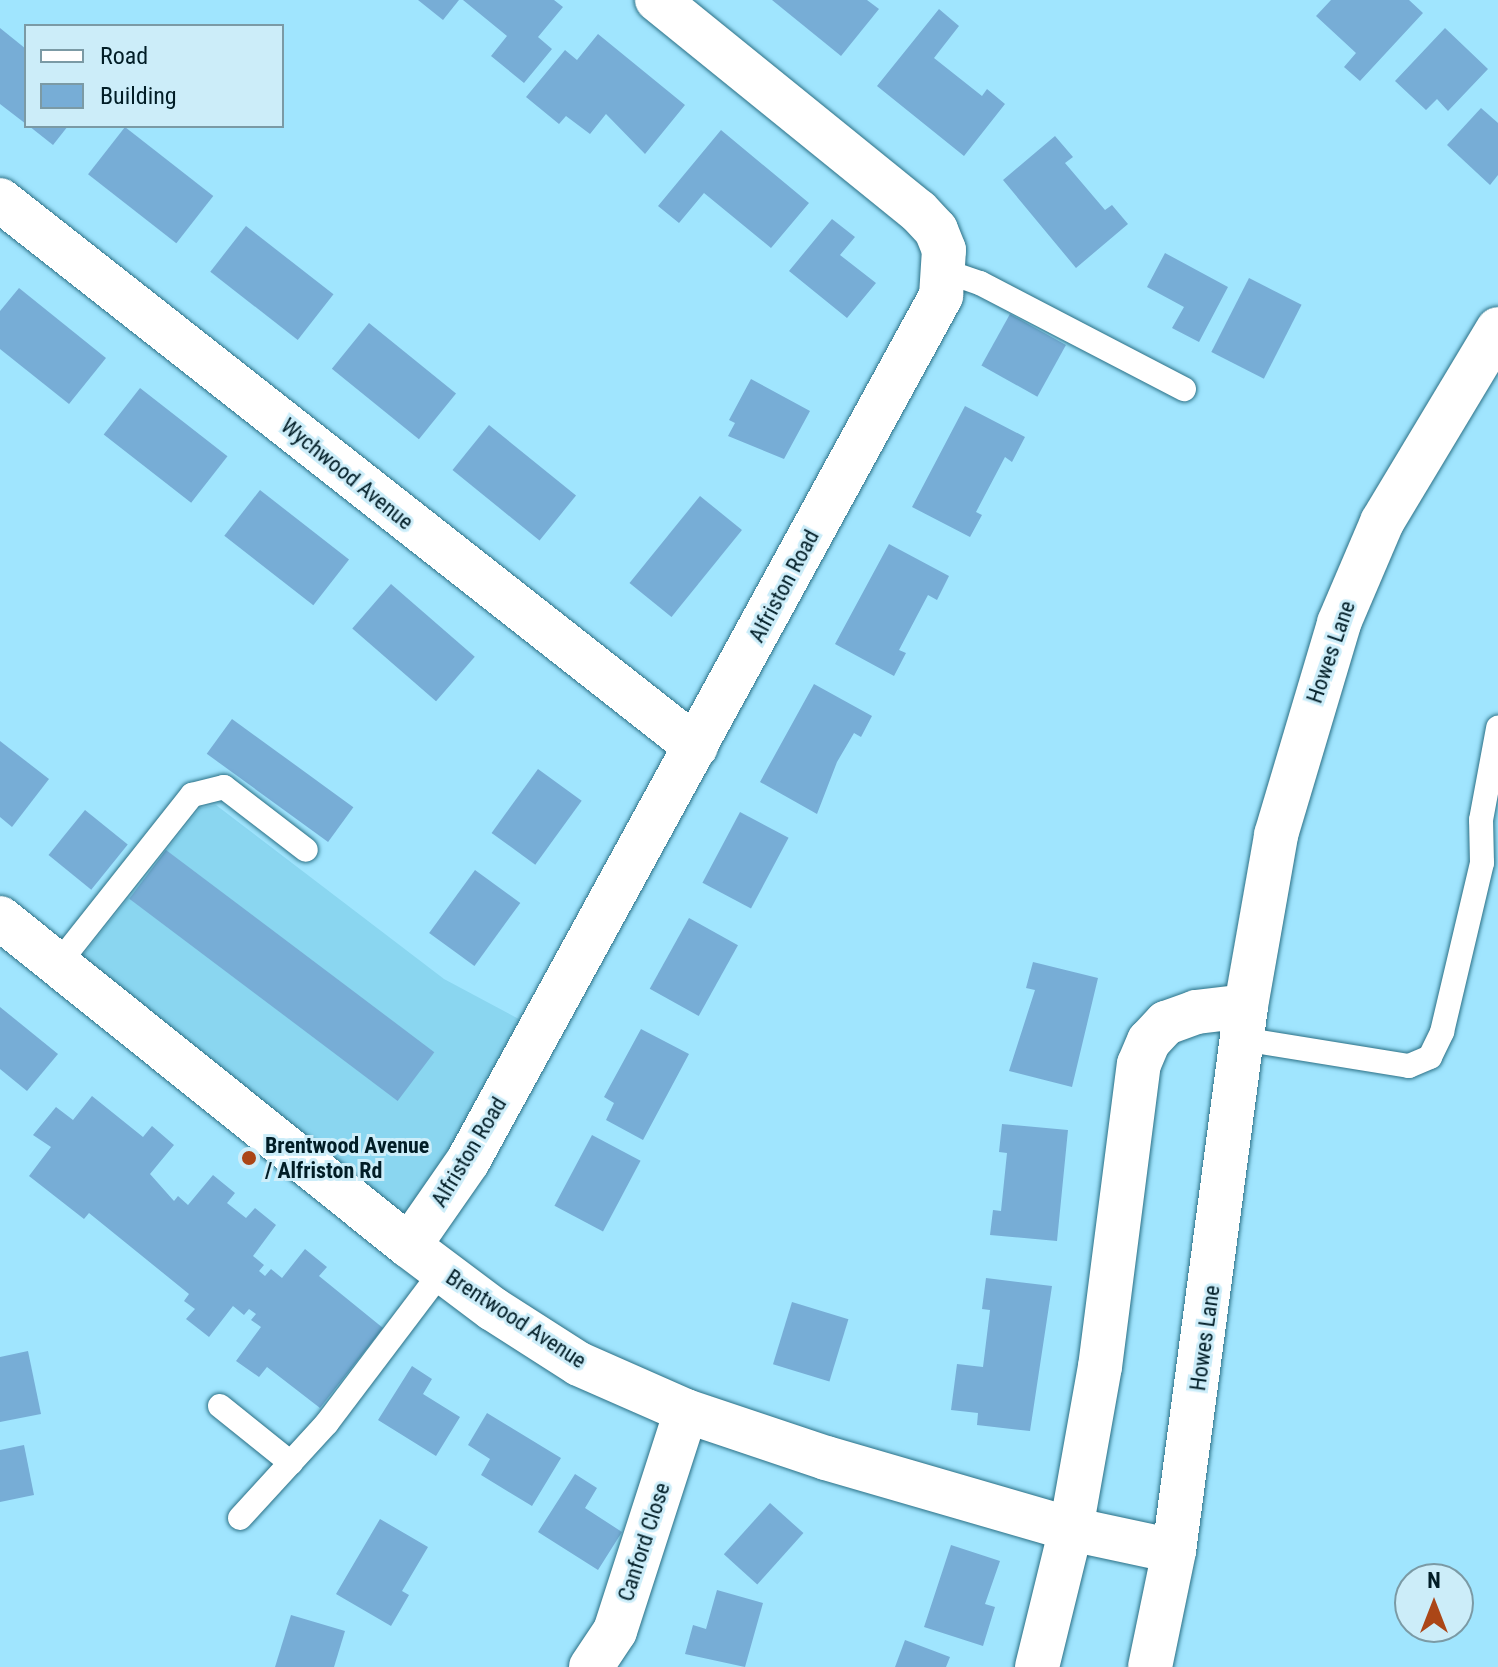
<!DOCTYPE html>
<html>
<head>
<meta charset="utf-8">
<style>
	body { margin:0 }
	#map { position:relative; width:1498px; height:1667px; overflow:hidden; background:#a0e5fe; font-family:"Roboto Condensed",sans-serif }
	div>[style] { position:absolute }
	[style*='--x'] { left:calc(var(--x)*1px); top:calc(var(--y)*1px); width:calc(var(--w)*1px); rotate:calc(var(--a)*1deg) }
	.built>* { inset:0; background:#8ad6f0 }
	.building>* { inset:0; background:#77add6; transform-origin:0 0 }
	.roads { filter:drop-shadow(0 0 2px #2b7086) drop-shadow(0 0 2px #2b7086) }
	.service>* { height:24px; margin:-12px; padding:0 12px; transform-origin:12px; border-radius:12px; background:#fff }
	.minor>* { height:44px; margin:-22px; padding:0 22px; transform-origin:22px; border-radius:22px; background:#fff }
	.secondary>* { height:44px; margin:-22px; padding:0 22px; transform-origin:22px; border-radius:22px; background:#fff }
	.dots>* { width:22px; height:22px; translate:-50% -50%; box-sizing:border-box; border:4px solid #ccedf9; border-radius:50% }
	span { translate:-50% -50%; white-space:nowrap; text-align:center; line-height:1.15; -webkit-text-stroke:6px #ccedf9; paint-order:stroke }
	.street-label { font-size:22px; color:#011d26 }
	.poi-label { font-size:22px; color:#011d26; font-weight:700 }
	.left { translate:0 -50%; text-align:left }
	.legend { position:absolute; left:24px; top:24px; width:260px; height:104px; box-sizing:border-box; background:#ccedf9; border:2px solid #7b9aa5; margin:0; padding:10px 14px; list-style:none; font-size:24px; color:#011d26 }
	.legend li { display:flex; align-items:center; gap:16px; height:40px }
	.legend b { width:40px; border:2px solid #7b9aa5 }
	.north { position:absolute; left:1394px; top:1563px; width:80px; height:80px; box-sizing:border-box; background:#ccedf9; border:2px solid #7b9aa5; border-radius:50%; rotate:0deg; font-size:22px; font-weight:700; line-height:32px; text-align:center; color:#011d26 }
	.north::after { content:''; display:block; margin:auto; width:28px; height:36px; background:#ab4617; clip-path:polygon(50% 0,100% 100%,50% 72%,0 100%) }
</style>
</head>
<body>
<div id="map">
	<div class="built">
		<div style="clip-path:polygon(216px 805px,444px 979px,530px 1025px,407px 1228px,76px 964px,200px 808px)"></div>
	</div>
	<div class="building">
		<div style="clip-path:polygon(418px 0,459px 0,443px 20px)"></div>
		<div style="clip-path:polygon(463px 0,554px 0,563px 7px,538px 37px,552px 49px,524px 83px,491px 56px,507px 36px)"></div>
		<div style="clip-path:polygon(772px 0,867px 0,879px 9px,841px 56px)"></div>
		<div style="clip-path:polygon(1331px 0,1409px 0,1423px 13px,1360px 81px,1344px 67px,1356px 53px,1316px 16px)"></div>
		<div style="clip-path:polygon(939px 9px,959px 26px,934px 58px,982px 96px,987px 89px,1005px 104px,964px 156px,877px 86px)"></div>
		<div style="clip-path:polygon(0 28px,26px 49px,26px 124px,0 104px)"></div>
		<div style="clip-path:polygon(1445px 28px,1488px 69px,1448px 111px,1437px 99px,1426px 110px,1395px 81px)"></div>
		<div style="clip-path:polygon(598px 34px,685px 105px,645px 154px,606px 114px,590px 134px,566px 116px,559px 124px,526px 97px,565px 50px,577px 60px)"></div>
		<div style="clip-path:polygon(1481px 108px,1498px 123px,1498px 175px,1490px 185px,1447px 145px)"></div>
		<div style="clip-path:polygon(29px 126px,68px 126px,53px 145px)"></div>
		<div style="left:125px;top:127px;width:112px;height:60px;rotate:38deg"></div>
		<div style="clip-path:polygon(721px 130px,809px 203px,771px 248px,704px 193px,679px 223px,658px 206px)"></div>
		<div style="clip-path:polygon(1055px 136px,1073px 157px,1065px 163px,1105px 210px,1112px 205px,1128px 224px,1076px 268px,1003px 180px)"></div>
		<div style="clip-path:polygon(832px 219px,855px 237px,840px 255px,876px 283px,847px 318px,789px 271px)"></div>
		<div style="left:246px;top:226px;width:111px;height:58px;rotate:38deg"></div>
		<div style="clip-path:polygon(1165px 253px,1228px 287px,1199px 342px,1172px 328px,1184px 307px,1147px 287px)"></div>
		<div style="left:1249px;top:278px;width:59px;height:83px;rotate:27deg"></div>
		<div style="clip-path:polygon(19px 288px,106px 358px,69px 404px,0 349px,0 311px)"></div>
		<div style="left:1010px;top:314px;width:64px;height:59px;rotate:29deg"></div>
		<div style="left:369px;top:323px;width:112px;height:59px;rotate:39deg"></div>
		<div style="clip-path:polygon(751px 379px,810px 411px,784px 459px,728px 436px,735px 423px,729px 420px)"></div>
		<div style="left:140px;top:388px;width:111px;height:59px;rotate:38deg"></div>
		<div style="clip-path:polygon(965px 406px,1025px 437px,1012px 462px,1005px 457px,976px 512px,982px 515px,970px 537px,912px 507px)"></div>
		<div style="left:489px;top:425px;width:112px;height:58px;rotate:39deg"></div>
		<div style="left:260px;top:490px;width:113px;height:58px;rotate:38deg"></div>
		<div style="left:700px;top:496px;width:54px;height:112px;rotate:39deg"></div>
		<div style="clip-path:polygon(889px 544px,949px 576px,937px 600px,928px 595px,899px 650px,906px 653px,894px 676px,835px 644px)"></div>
		<div style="left:391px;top:584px;width:111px;height:59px;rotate:41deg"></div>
		<div style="clip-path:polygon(814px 684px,872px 716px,861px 737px,854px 733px,837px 762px,817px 814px,760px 782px)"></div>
		<div style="left:232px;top:719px;width:150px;height:43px;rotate:36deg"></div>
		<div style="clip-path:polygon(0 741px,49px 779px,12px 827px,0 817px)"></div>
		<div style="left:538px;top:769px;width:54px;height:79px;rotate:36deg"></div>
		<div style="left:85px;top:810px;width:55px;height:58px;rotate:39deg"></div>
		<div style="left:740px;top:812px;width:55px;height:80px;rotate:28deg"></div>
		<div style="left:166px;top:850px;width:336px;height:61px;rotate:37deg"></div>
		<div style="left:475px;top:870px;width:56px;height:78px;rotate:36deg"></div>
		<div style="left:689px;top:918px;width:56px;height:81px;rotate:29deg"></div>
		<div style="clip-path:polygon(1033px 962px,1098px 978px,1072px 1087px,1009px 1071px,1035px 990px,1026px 988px)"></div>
		<div style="clip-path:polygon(0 1007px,58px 1054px,27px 1091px,0 1069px)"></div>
		<div style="clip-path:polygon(641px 1029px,689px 1054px,643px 1140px,606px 1120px,614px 1103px,604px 1097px)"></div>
		<div style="clip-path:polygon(92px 1096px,143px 1137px,152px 1126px,174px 1145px,150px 1174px,174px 1201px,178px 1196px,188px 1205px,213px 1175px,235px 1193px,227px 1203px,246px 1218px,255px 1208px,276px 1225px,253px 1256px,264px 1265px,259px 1271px,265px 1276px,271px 1269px,282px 1278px,305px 1249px,327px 1267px,319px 1276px,383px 1328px,320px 1408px,267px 1367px,259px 1377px,236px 1361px,261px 1327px,251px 1320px,256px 1314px,249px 1309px,244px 1315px,233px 1306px,209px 1337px,186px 1319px,195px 1309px,184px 1301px,189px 1294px,89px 1213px,84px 1219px,29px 1176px,51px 1147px,33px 1135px,56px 1107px,73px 1120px)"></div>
		<div style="clip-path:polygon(1002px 1124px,1068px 1130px,1057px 1241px,990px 1235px,993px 1210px,1001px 1211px,1007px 1153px,999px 1152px)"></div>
		<div style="left:592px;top:1135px;width:55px;height:80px;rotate:28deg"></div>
		<div style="clip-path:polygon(986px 1278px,1052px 1286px,1030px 1431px,977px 1425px,978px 1413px,951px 1410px,957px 1364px,983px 1367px,990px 1310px,982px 1309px)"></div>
		<div style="left:792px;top:1302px;width:59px;height:65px;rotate:17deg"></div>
		<div style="clip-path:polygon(28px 1351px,41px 1414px,0 1422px,0 1357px)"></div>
		<div style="clip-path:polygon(412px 1366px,432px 1379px,423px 1394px,460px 1417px,436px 1456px,378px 1420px)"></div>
		<div style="clip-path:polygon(487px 1413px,561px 1458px,532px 1506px,481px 1475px,490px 1459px,468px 1445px)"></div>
		<div style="clip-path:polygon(24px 1445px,34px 1495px,0 1502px,0 1450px)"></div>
		<div style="clip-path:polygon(575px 1474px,597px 1488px,585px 1508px,622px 1532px,598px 1570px,538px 1532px)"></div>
		<div style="left:770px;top:1503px;width:45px;height:69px;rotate:42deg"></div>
		<div style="clip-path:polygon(380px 1519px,428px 1547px,402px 1591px,409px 1595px,391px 1626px,336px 1594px)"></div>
		<div style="clip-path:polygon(951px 1545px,1000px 1561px,985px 1604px,995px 1607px,983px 1646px,924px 1627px)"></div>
		<div style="clip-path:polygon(717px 1590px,763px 1603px,745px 1667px,685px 1654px,693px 1625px,706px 1629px)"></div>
		<div style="clip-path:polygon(291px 1615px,345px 1631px,334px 1667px,275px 1667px)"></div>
		<div style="clip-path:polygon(905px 1640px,950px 1657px,946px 1667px,895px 1667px)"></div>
	</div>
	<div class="roads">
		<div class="service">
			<div style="--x:945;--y:271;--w:37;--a:19"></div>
			<div style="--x:980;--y:283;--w:230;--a:27.5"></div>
			<div style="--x:58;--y:964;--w:216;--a:-51.6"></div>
			<div style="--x:192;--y:795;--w:33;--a:-14"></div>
			<div style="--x:224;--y:787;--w:103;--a:37.5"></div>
			<div style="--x:1242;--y:1039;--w:169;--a:9.2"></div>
			<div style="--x:1409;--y:1066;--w:23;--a:-23"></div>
			<div style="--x:1430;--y:1057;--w:28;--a:-64"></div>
			<div style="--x:1442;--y:1032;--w:174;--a:-76.7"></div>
			<div style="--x:1482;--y:863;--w:43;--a:-91.3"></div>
			<div style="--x:1481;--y:820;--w:94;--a:-79.5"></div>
			<div style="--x:220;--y:1406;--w:91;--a:38.8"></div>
			<div style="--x:240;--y:1518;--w:129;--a:-47.5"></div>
			<div style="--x:327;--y:1423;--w:191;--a:-52.9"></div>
		</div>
		<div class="minor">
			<div style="--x:0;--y:200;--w:885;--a:38.16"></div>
			<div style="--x:0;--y:918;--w:524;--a:38.73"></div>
			<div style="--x:409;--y:1246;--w:105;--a:36.9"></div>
			<div style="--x:493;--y:1309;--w:102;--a:32.6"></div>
			<div style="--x:579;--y:1364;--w:117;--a:23.7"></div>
			<div style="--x:686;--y:1411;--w:148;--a:18.6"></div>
			<div style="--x:826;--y:1458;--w:255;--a:16.2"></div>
			<div style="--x:1071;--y:1529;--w:105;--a:12.1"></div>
			<div style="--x:409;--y:1246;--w:103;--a:-55.2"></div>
			<div style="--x:468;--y:1161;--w:986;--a:-61.33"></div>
			<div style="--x:941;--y:296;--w:46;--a:-86.3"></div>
			<div style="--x:944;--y:250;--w:22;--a:-112"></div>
			<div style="--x:936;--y:230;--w:26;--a:-133"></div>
			<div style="--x:918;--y:211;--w:336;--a:-141"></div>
			<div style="--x:591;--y:1667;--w:43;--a:-56.3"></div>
			<div style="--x:615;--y:1631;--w:231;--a:-72.1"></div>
			<div style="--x:1037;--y:1667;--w:142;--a:-76.2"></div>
			<div style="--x:1071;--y:1529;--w:165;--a:-79.9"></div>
			<div style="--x:1100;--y:1367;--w:305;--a:-82.7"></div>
			<div style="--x:1139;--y:1064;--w:25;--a:-67"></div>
			<div style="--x:1149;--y:1041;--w:25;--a:-47"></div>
			<div style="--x:1166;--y:1023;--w:32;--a:-20"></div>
			<div style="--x:1196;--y:1012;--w:50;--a:-6.8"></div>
		</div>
		<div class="secondary">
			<div style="--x:1150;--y:1667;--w:118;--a:-78.3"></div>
			<div style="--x:1174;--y:1551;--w:550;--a:-82.47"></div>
			<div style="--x:1246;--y:1006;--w:174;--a:-80"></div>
			<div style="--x:1276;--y:835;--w:221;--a:-73.4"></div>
			<div style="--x:1339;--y:623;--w:110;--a:-66.9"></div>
			<div style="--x:1382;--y:522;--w:225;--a:-59"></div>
		</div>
	</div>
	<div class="dots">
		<div style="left:249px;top:1158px;background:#ab4617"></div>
	</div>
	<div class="street-label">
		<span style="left:347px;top:474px;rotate:39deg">Wychwood Avenue</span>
		<span style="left:784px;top:586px;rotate:-62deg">Alfriston Road</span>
		<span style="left:1331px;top:652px;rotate:-71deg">Howes Lane</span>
		<span style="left:469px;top:1152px;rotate:-59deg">Alfriston Road</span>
		<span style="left:516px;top:1319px;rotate:33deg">Brentwood Avenue</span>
		<span style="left:1205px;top:1338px;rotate:-82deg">Howes Lane</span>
		<span style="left:644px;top:1542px;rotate:-72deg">Canford Close</span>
	</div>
	<div class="poi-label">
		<span class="left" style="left:265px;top:1158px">Brentwood Avenue<br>/ Alfriston Rd</span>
	</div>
	<ul class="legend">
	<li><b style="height:10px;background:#fff"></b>Road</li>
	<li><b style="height:22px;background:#77add6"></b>Building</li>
	</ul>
	<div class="north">N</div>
</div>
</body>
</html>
